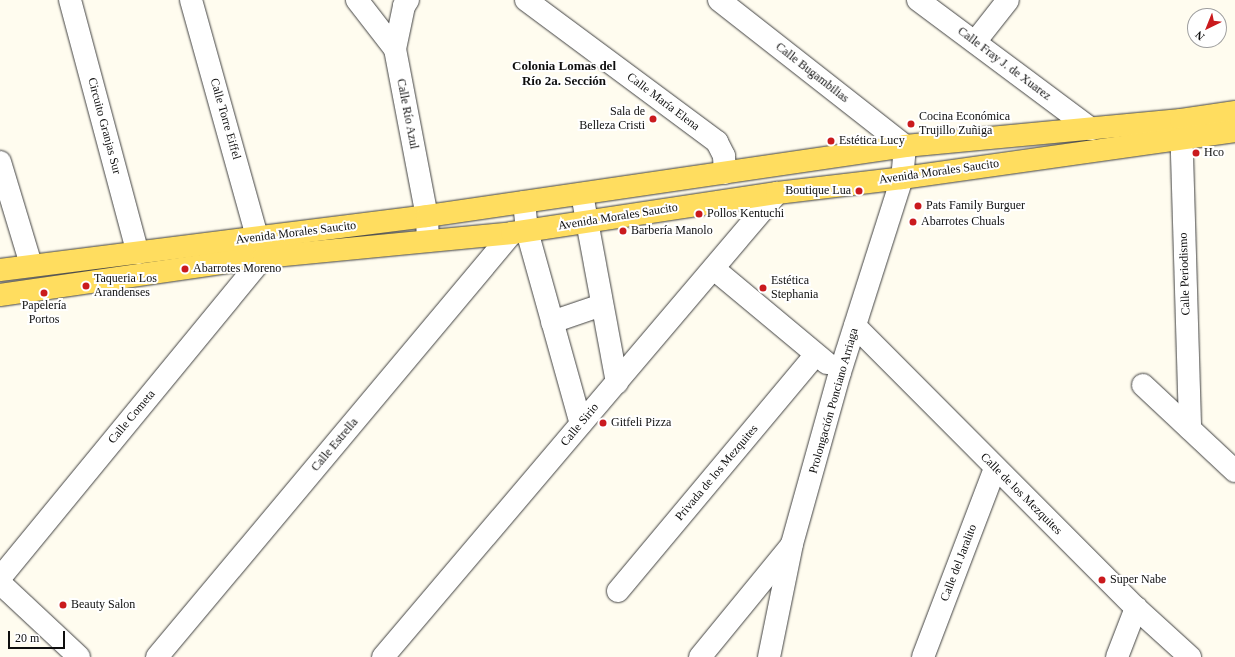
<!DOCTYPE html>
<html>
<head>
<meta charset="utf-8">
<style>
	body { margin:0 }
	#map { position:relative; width:1235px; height:657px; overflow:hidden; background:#fffcef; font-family:"Times New Roman",serif }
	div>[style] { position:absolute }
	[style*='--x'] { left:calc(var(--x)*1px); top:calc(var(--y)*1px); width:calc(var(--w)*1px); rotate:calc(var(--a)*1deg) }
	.roads { filter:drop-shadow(0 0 1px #414141) drop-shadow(0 0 1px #414141) }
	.minor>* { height:22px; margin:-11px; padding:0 11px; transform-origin:11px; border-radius:11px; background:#fff }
	.major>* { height:22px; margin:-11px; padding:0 11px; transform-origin:11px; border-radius:11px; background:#ffdd5f }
	.dots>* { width:11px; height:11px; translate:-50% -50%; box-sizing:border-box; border:2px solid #fff; border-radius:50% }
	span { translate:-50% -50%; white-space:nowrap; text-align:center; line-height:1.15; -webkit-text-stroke:4px #fff; paint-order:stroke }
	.street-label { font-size:12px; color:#0e0e0e }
	.poi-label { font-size:12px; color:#0e0e0e }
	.right { translate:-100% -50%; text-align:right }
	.left { translate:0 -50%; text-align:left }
	.neighbourhood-label { font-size:13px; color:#0e0e0e; font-weight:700 }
	.north { position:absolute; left:1187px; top:8px; width:40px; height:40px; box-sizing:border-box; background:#fff; border:1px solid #9f9f9f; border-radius:50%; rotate:223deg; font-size:11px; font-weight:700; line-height:16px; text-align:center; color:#0e0e0e }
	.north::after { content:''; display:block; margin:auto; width:14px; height:18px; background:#ca1a1d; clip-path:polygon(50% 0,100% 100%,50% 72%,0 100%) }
	.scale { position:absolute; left:8px; top:631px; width:57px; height:18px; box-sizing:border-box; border:2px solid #0e0e0e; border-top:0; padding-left:5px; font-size:12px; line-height:14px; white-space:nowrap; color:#0e0e0e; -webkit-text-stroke:3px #fff; paint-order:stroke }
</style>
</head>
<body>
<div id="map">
	<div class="roads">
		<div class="minor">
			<div style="--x:70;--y:0;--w:262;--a:75"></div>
			<div style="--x:191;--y:0;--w:246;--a:74.4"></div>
			<div style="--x:357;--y:0;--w:62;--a:52.2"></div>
			<div style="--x:395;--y:49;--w:170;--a:79.2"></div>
			<div style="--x:427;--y:216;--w:25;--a:88"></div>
			<div style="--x:526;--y:0;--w:238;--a:36.6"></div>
			<div style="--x:717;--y:142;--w:16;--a:63"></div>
			<div style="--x:724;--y:156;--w:17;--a:87"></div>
			<div style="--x:719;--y:0;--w:236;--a:38.1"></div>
			<div style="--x:905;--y:146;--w:32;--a:95"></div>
			<div style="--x:902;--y:178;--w:204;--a:107.7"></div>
			<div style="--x:840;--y:372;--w:179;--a:105.6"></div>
			<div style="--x:792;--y:544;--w:115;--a:101.5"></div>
			<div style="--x:918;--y:0;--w:216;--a:36.7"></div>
			<div style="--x:975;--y:42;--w:53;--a:-51.8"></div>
			<div style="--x:395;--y:49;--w:44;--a:-78.2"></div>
			<div style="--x:404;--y:6;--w:7;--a:-56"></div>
			<div style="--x:1181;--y:121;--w:308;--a:88.3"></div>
			<div style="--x:0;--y:162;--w:108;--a:73.2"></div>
			<div style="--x:582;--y:194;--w:192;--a:79.5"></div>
			<div style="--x:524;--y:202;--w:29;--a:84"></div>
			<div style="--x:527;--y:231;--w:200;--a:74.4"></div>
			<div style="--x:714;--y:269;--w:147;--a:39.8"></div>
			<div style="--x:552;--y:322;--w:53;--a:-18.8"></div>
			<div style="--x:855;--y:326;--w:398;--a:45.1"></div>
			<div style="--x:1136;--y:608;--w:73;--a:42.2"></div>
			<div style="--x:1143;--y:385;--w:126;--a:43.1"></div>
			<div style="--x:0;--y:578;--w:416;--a:-50.6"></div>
			<div style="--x:0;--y:583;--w:108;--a:43.1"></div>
			<div style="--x:618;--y:591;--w:307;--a:-50.1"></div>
			<div style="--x:157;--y:657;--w:553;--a:-50.06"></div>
			<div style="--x:383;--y:657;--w:609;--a:-49.66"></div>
			<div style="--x:700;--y:657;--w:142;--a:-50.7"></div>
			<div style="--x:923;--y:657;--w:202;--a:-69.1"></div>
			<div style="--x:1117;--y:657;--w:53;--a:-68.8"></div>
		</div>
		<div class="major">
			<div style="--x:0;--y:270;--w:430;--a:-7.2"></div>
			<div style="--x:427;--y:216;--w:483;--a:-8.3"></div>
			<div style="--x:905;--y:146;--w:277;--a:-5.4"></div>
			<div style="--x:1181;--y:120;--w:55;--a:-8.4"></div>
			<div style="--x:0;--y:295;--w:267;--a:-8.2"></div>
			<div style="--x:264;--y:257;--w:249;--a:-5.5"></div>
			<div style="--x:512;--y:233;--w:268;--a:-8.6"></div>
			<div style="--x:777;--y:193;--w:126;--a:-6.8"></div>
			<div style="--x:902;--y:178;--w:336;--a:-8"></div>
		</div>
	</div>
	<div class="dots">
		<div style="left:653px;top:119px;background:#ca1a1d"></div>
		<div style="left:911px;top:124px;background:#ca1a1d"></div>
		<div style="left:831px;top:141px;background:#ca1a1d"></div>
		<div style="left:1196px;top:153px;background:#ca1a1d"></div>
		<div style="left:859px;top:191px;background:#ca1a1d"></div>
		<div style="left:918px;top:206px;background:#ca1a1d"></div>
		<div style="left:699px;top:214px;background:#ca1a1d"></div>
		<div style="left:913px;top:222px;background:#ca1a1d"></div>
		<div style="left:623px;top:231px;background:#ca1a1d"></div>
		<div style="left:185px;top:269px;background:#ca1a1d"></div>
		<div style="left:86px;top:286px;background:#ca1a1d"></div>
		<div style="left:763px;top:288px;background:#ca1a1d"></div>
		<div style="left:44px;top:293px;background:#ca1a1d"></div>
		<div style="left:603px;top:423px;background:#ca1a1d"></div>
		<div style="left:1102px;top:580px;background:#ca1a1d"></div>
		<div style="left:63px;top:605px;background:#ca1a1d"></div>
	</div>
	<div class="street-label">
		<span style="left:1004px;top:64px;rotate:37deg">Calle Fray J. de Xuarez</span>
		<span style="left:812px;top:73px;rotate:38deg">Calle Bugambilias</span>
		<span style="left:663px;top:102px;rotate:37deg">Calle María Elena</span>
		<span style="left:407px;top:114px;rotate:79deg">Calle Río Azul</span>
		<span style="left:225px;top:119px;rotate:74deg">Calle Torre Eiffel</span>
		<span style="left:104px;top:126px;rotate:75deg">Circuito Granjas Sur</span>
		<span style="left:939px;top:172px;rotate:-8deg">Avenida Morales Saucito</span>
		<span style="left:618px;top:217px;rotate:-9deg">Avenida Morales Saucito</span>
		<span style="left:296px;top:233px;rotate:-7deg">Avenida Morales Saucito</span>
		<span style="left:1185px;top:274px;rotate:-92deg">Calle Periodismo</span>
		<span style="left:834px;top:401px;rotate:-74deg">Prolongación Ponciano Arriaga</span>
		<span style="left:132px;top:417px;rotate:-50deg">Calle Cometa</span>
		<span style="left:580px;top:425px;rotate:-50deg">Calle Sirio</span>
		<span style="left:335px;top:445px;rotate:-50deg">Calle Estrella</span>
		<span style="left:717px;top:473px;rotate:-50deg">Privada de los Mezquites</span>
		<span style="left:1021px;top:494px;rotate:45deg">Calle de los Mezquites</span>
		<span style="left:959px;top:563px;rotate:-69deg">Calle del Jaralito</span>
	</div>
	<div class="poi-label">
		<span class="right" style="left:645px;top:119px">Sala de<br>Belleza Cristi</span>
		<span class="left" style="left:919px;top:124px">Cocina Económica<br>Trujillo Zuñiga</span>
		<span class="left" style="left:839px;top:141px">Estética Lucy</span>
		<span class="left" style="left:1204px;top:153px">Hco</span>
		<span class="right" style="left:851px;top:191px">Boutique Lua</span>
		<span class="left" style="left:926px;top:206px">Pats Family Burguer</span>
		<span class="left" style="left:707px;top:214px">Pollos Kentuchi</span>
		<span class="left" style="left:921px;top:222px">Abarrotes Chuals</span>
		<span class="left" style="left:631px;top:231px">Barbería Manolo</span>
		<span class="left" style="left:193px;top:269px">Abarrotes Moreno</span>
		<span class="left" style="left:94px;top:286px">Taqueria Los<br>Arandenses</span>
		<span class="left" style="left:771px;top:288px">Estética<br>Stephania</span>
		<span style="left:44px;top:313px">Papelería<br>Portos</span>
		<span class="left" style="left:611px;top:423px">Gitfeli Pizza</span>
		<span class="left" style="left:1110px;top:580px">Super Nabe</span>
		<span class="left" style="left:71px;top:605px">Beauty Salon</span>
	</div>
	<div class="neighbourhood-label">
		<span style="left:564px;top:74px">Colonia Lomas del<br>Río 2a. Sección</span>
	</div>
	<div class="north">N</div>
	<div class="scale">20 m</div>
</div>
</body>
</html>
